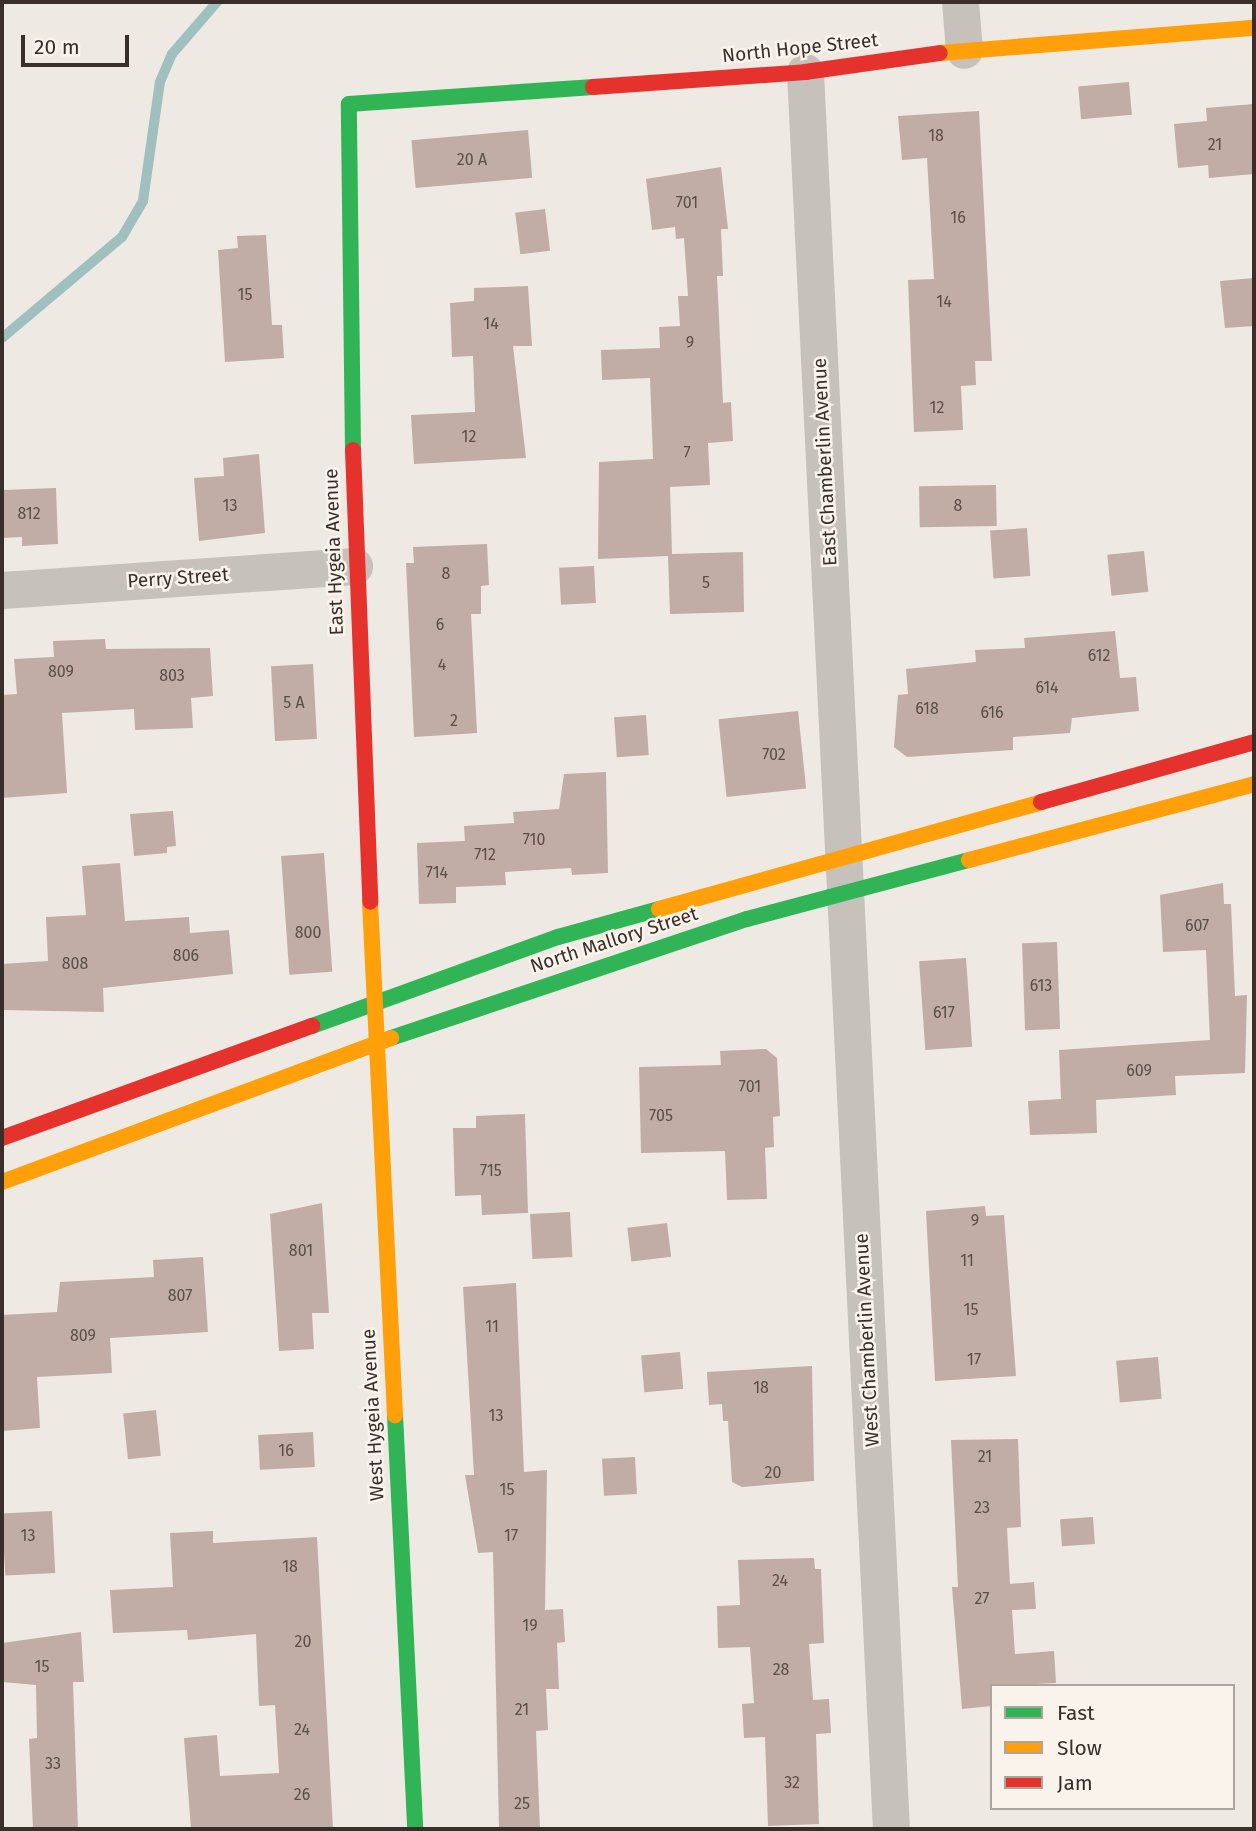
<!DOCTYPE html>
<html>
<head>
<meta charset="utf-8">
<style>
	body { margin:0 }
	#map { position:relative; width:1256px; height:1831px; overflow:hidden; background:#eee9e3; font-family:"Fira Sans",sans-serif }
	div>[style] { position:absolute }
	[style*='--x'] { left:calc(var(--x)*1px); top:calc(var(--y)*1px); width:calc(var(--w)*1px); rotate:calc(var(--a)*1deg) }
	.stream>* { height:10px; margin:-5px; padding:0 5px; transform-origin:5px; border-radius:5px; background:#a0c0bf }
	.building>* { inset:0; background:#c1ada5; transform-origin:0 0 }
	.street>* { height:37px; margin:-18.5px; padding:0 18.5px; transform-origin:18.5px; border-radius:18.5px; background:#c7c1bc }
	.fast>* { height:16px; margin:-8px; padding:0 8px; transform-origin:8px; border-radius:8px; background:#30b455 }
	.slow>* { height:16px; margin:-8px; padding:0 8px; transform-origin:8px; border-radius:8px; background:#ff9f0a }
	.jam>* { height:16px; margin:-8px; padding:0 8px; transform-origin:8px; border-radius:8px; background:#e5322d }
	span { translate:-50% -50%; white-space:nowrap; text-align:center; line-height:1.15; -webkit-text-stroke:5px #faf3ec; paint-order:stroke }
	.number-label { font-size:16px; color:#5a4e49 }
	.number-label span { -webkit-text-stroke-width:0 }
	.street-label { font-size:19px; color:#382e2a }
	.frame { position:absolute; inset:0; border:4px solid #382e2a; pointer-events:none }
	.legend { position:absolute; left:990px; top:1684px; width:245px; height:126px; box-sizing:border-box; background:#faf3ec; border:2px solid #aca49e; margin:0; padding:9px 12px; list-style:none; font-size:21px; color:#382e2a }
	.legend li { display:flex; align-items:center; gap:14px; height:35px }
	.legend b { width:35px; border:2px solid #aca49e }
	.scale { position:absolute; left:21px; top:35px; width:108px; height:32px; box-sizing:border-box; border:4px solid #382e2a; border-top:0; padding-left:9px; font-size:21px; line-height:24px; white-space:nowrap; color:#382e2a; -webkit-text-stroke:5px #faf3ec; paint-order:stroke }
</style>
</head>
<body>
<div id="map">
	<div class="stream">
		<div style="--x:2;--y:338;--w:157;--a:-40.1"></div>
		<div style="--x:122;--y:237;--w:42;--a:-59.7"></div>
		<div style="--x:143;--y:201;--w:120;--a:-81.9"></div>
		<div style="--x:160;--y:82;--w:30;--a:-67"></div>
		<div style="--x:172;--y:54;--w:69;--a:-49.1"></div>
	</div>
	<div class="building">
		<div style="left:1129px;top:82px;width:33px;height:51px;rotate:85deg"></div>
		<div style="clip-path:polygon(1254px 104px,1254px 174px,1209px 178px,1208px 165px,1178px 168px,1174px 124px,1207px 121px,1206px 108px)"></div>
		<div style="clip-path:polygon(979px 111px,992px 361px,975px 361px,976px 385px,961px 386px,963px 430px,914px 432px,908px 280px,934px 279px,927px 158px,902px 160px,898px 116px)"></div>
		<div style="left:528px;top:130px;width:48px;height:117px;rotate:85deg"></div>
		<div style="clip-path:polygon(721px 167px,728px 229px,721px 229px,723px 276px,717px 276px,723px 403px,731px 402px,733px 441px,708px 443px,710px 485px,670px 487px,672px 554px,743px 552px,744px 612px,670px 614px,668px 556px,598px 559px,599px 462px,653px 459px,650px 378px,602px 380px,601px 350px,660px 348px,659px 327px,680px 326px,678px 296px,688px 296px,684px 238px,676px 239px,675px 227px,652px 230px,646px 179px)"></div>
		<div style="left:545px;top:209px;width:42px;height:30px;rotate:83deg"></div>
		<div style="clip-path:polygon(266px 235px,272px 325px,282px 325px,284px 358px,225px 362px,218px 250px,238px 248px,237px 236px)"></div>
		<div style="clip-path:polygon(1254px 278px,1254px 326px,1225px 328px,1220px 281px)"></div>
		<div style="clip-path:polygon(528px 286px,532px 346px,513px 346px,526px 458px,414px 464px,411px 415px,475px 412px,473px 356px,452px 357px,450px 303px,474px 301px,474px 288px)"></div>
		<div style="clip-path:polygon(259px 454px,265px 533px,199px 541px,194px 478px,224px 476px,223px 458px)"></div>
		<div style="left:996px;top:485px;width:41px;height:77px;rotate:89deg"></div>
		<div style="clip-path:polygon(56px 488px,58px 544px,22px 546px,22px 537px,2px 538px,2px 490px)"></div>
		<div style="left:1027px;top:528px;width:48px;height:37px;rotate:86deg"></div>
		<div style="clip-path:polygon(487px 544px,489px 585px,481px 586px,481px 614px,471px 614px,477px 733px,414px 737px,406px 563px,414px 563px,413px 547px)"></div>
		<div style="left:1144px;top:551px;width:41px;height:37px;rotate:84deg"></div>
		<div style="left:594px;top:566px;width:37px;height:35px;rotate:87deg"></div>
		<div style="clip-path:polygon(1115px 631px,1120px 678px,1136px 677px,1139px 711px,1072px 718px,1070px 733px,1013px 737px,1013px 750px,907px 757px,894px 747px,898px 695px,908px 694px,906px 669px,976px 662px,975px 650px,1025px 648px,1024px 638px)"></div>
		<div style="clip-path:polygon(105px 639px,106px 649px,210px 648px,213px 696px,191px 698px,193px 728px,135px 730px,134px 709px,62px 713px,67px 793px,2px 798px,2px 695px,17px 694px,14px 659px,54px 657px,53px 641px)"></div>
		<div style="left:313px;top:664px;width:75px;height:42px;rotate:87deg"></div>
		<div style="left:798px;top:711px;width:78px;height:80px;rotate:84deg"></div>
		<div style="left:646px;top:715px;width:40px;height:32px;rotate:86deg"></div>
		<div style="clip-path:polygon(606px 772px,608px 873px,572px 875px,571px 868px,505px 872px,506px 885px,456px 887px,456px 903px,419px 904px,417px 843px,465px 841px,464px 826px,514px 823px,513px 812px,559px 809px,564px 774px)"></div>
		<div style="clip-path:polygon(173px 811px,176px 846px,167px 847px,167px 853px,134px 856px,130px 814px)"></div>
		<div style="left:324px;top:853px;width:119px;height:43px;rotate:86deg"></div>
		<div style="clip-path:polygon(120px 863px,125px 921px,189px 917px,190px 933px,229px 930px,233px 974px,103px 988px,104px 1012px,2px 1010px,2px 964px,48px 961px,46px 917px,86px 915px,82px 866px)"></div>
		<div style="clip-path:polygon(1223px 883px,1224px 904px,1231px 904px,1235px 996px,1247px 995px,1245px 1073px,1175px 1076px,1176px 1095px,1096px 1100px,1097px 1133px,1030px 1135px,1028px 1101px,1061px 1099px,1059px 1050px,1210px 1040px,1206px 950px,1163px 952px,1160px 895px)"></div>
		<div style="left:1057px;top:942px;width:87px;height:35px;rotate:88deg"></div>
		<div style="left:966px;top:958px;width:89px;height:47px;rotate:86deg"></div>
		<div style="clip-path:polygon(766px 1049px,777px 1058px,780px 1116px,773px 1117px,774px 1147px,765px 1148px,767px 1199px,727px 1200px,725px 1151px,641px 1153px,639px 1067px,721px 1065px,720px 1051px)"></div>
		<div style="clip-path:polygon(525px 1114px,528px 1213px,482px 1215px,481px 1195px,455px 1196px,453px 1128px,476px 1128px,476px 1116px)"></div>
		<div style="clip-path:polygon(322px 1203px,329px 1313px,312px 1313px,314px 1349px,279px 1351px,270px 1214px)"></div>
		<div style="clip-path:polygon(985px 1206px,986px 1216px,1004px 1215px,1016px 1376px,935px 1381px,926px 1211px)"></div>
		<div style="left:570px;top:1212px;width:45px;height:40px;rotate:87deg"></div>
		<div style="left:667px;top:1223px;width:34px;height:40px;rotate:83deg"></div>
		<div style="clip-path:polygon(203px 1257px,208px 1332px,110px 1338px,112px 1373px,37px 1377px,40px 1428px,2px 1431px,2px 1315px,57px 1312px,60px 1282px,154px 1277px,153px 1260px)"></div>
		<div style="clip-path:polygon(516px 1283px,524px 1472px,547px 1470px,545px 1610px,563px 1609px,565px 1642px,557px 1643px,559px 1689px,546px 1689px,548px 1730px,536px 1731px,540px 1829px,499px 1829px,493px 1552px,478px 1553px,465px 1475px,474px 1475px,463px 1287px)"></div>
		<div style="left:680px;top:1352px;width:37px;height:39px;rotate:85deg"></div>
		<div style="left:1158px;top:1357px;width:42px;height:42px;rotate:85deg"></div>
		<div style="clip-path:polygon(812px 1366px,814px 1481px,742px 1487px,732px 1482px,728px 1421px,723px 1421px,722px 1404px,709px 1405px,707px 1372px)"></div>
		<div style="left:156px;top:1410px;width:46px;height:33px;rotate:84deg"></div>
		<div style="left:313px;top:1432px;width:35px;height:55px;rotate:87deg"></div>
		<div style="clip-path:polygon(1018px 1439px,1021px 1527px,1007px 1528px,1010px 1584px,1034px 1582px,1036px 1609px,1012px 1610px,1015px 1654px,1054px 1651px,1056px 1683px,992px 1686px,992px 1706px,962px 1709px,952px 1587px,958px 1587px,951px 1440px)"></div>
		<div style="left:635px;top:1457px;width:37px;height:33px;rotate:87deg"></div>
		<div style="left:52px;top:1511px;width:62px;height:50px;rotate:87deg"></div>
		<div style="left:1093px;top:1517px;width:27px;height:33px;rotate:86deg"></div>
		<div style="clip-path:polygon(213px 1531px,213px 1543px,317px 1537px,333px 1829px,191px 1829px,184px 1738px,217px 1735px,220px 1776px,279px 1773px,275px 1705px,259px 1706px,256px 1634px,188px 1640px,187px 1630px,113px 1633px,110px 1590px,173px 1587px,170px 1533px)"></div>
		<div style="clip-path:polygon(814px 1558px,815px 1569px,821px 1569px,824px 1643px,809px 1644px,813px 1700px,829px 1699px,831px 1733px,816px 1734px,819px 1824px,768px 1826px,765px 1737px,744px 1738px,742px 1704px,754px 1703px,750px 1647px,718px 1648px,717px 1606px,740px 1605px,738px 1560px)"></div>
		<div style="clip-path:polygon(81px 1632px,84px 1682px,73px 1682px,78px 1829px,33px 1829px,29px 1739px,37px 1738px,36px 1685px,2px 1682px,2px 1643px)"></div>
	</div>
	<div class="street">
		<div style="--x:960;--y:2;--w:48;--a:85.2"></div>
		<div style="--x:805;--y:72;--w:1759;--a:87.2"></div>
		<div style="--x:2;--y:590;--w:353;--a:-3.9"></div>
	</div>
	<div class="fast">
		<div style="--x:353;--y:450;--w:346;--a:-90.7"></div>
		<div style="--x:349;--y:104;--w:245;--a:-4"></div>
		<div style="--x:312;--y:1026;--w:262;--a:-19.9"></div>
		<div style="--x:558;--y:937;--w:105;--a:-15.5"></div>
		<div style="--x:391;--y:1038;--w:375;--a:-18.5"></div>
		<div style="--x:747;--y:919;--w:230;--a:-14.9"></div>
		<div style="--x:395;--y:1415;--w:414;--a:87.2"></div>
	</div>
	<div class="slow">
		<div style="--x:940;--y:53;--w:315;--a:-4.6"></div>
		<div style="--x:969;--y:860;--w:295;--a:-14.9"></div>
		<div style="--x:370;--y:902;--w:514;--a:87.21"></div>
		<div style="--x:659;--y:909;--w:397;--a:-15.6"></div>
		<div style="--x:2;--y:1182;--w:415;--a:-20.3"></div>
	</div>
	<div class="jam">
		<div style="--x:593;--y:87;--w:213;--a:-4"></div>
		<div style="--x:805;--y:72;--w:136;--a:-8"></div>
		<div style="--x:353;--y:450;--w:452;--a:87.8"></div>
		<div style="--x:1041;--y:802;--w:221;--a:-15.7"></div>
		<div style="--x:2;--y:1138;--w:330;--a:-19.9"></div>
	</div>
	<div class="number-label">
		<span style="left:936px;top:136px">18</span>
		<span style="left:1215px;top:145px">21</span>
		<span style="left:472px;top:160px">20 A</span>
		<span style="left:687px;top:203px">701</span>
		<span style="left:958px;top:218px">16</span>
		<span style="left:245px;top:295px">15</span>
		<span style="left:944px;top:302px">14</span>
		<span style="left:491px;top:324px">14</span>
		<span style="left:690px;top:343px">9</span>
		<span style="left:937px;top:408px">12</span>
		<span style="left:469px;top:437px">12</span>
		<span style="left:687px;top:453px">7</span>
		<span style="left:230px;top:506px">13</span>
		<span style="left:958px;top:506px">8</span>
		<span style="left:29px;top:514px">812</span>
		<span style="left:446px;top:574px">8</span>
		<span style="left:706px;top:583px">5</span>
		<span style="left:440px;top:625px">6</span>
		<span style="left:1099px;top:656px">612</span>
		<span style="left:442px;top:665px">4</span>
		<span style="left:61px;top:672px">809</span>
		<span style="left:172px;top:676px">803</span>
		<span style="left:1047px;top:688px">614</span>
		<span style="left:294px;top:703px">5 A</span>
		<span style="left:927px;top:709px">618</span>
		<span style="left:992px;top:713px">616</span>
		<span style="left:454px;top:721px">2</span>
		<span style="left:774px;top:755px">702</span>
		<span style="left:534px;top:840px">710</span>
		<span style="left:485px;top:855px">712</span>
		<span style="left:437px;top:873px">714</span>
		<span style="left:1197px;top:926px">607</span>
		<span style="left:308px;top:933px">800</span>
		<span style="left:186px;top:956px">806</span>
		<span style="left:75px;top:964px">808</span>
		<span style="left:1041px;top:986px">613</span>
		<span style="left:944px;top:1013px">617</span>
		<span style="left:1139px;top:1071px">609</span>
		<span style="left:750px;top:1087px">701</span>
		<span style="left:661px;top:1116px">705</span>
		<span style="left:491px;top:1171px">715</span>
		<span style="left:975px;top:1221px">9</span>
		<span style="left:301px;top:1251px">801</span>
		<span style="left:967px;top:1261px">11</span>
		<span style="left:180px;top:1296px">807</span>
		<span style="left:971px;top:1310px">15</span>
		<span style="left:492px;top:1327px">11</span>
		<span style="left:83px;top:1336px">809</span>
		<span style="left:974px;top:1360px">17</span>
		<span style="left:761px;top:1388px">18</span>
		<span style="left:496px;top:1416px">13</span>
		<span style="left:286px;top:1451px">16</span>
		<span style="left:985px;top:1457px">21</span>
		<span style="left:773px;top:1473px">20</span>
		<span style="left:507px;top:1490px">15</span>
		<span style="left:982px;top:1508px">23</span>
		<span style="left:28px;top:1536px">13</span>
		<span style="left:511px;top:1536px">17</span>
		<span style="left:290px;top:1567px">18</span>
		<span style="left:780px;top:1581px">24</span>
		<span style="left:982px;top:1599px">27</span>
		<span style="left:530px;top:1626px">19</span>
		<span style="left:303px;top:1642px">20</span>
		<span style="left:42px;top:1667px">15</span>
		<span style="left:781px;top:1670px">28</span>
		<span style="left:522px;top:1710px">21</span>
		<span style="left:302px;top:1730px">24</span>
		<span style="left:53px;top:1764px">33</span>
		<span style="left:792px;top:1783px">32</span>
		<span style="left:302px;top:1795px">26</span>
		<span style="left:522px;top:1804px">25</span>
	</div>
	<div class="street-label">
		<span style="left:800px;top:48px;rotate:-6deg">North Hope Street</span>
		<span style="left:825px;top:462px;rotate:-93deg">East Chamberlin Avenue</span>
		<span style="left:334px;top:552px;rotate:-92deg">East Hygeia Avenue</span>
		<span style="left:178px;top:578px;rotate:-4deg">Perry Street</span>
		<span style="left:614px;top:940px;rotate:-18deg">North Mallory Street</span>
		<span style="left:867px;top:1340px;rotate:-93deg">West Chamberlin Avenue</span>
		<span style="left:373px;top:1415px;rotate:-93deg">West Hygeia Avenue</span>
	</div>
	<div class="frame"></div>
	<ul class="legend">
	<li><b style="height:9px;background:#30b455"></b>Fast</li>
	<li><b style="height:9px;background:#ff9f0a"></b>Slow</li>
	<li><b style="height:9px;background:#e5322d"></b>Jam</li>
	</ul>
	<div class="scale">20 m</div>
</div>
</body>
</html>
